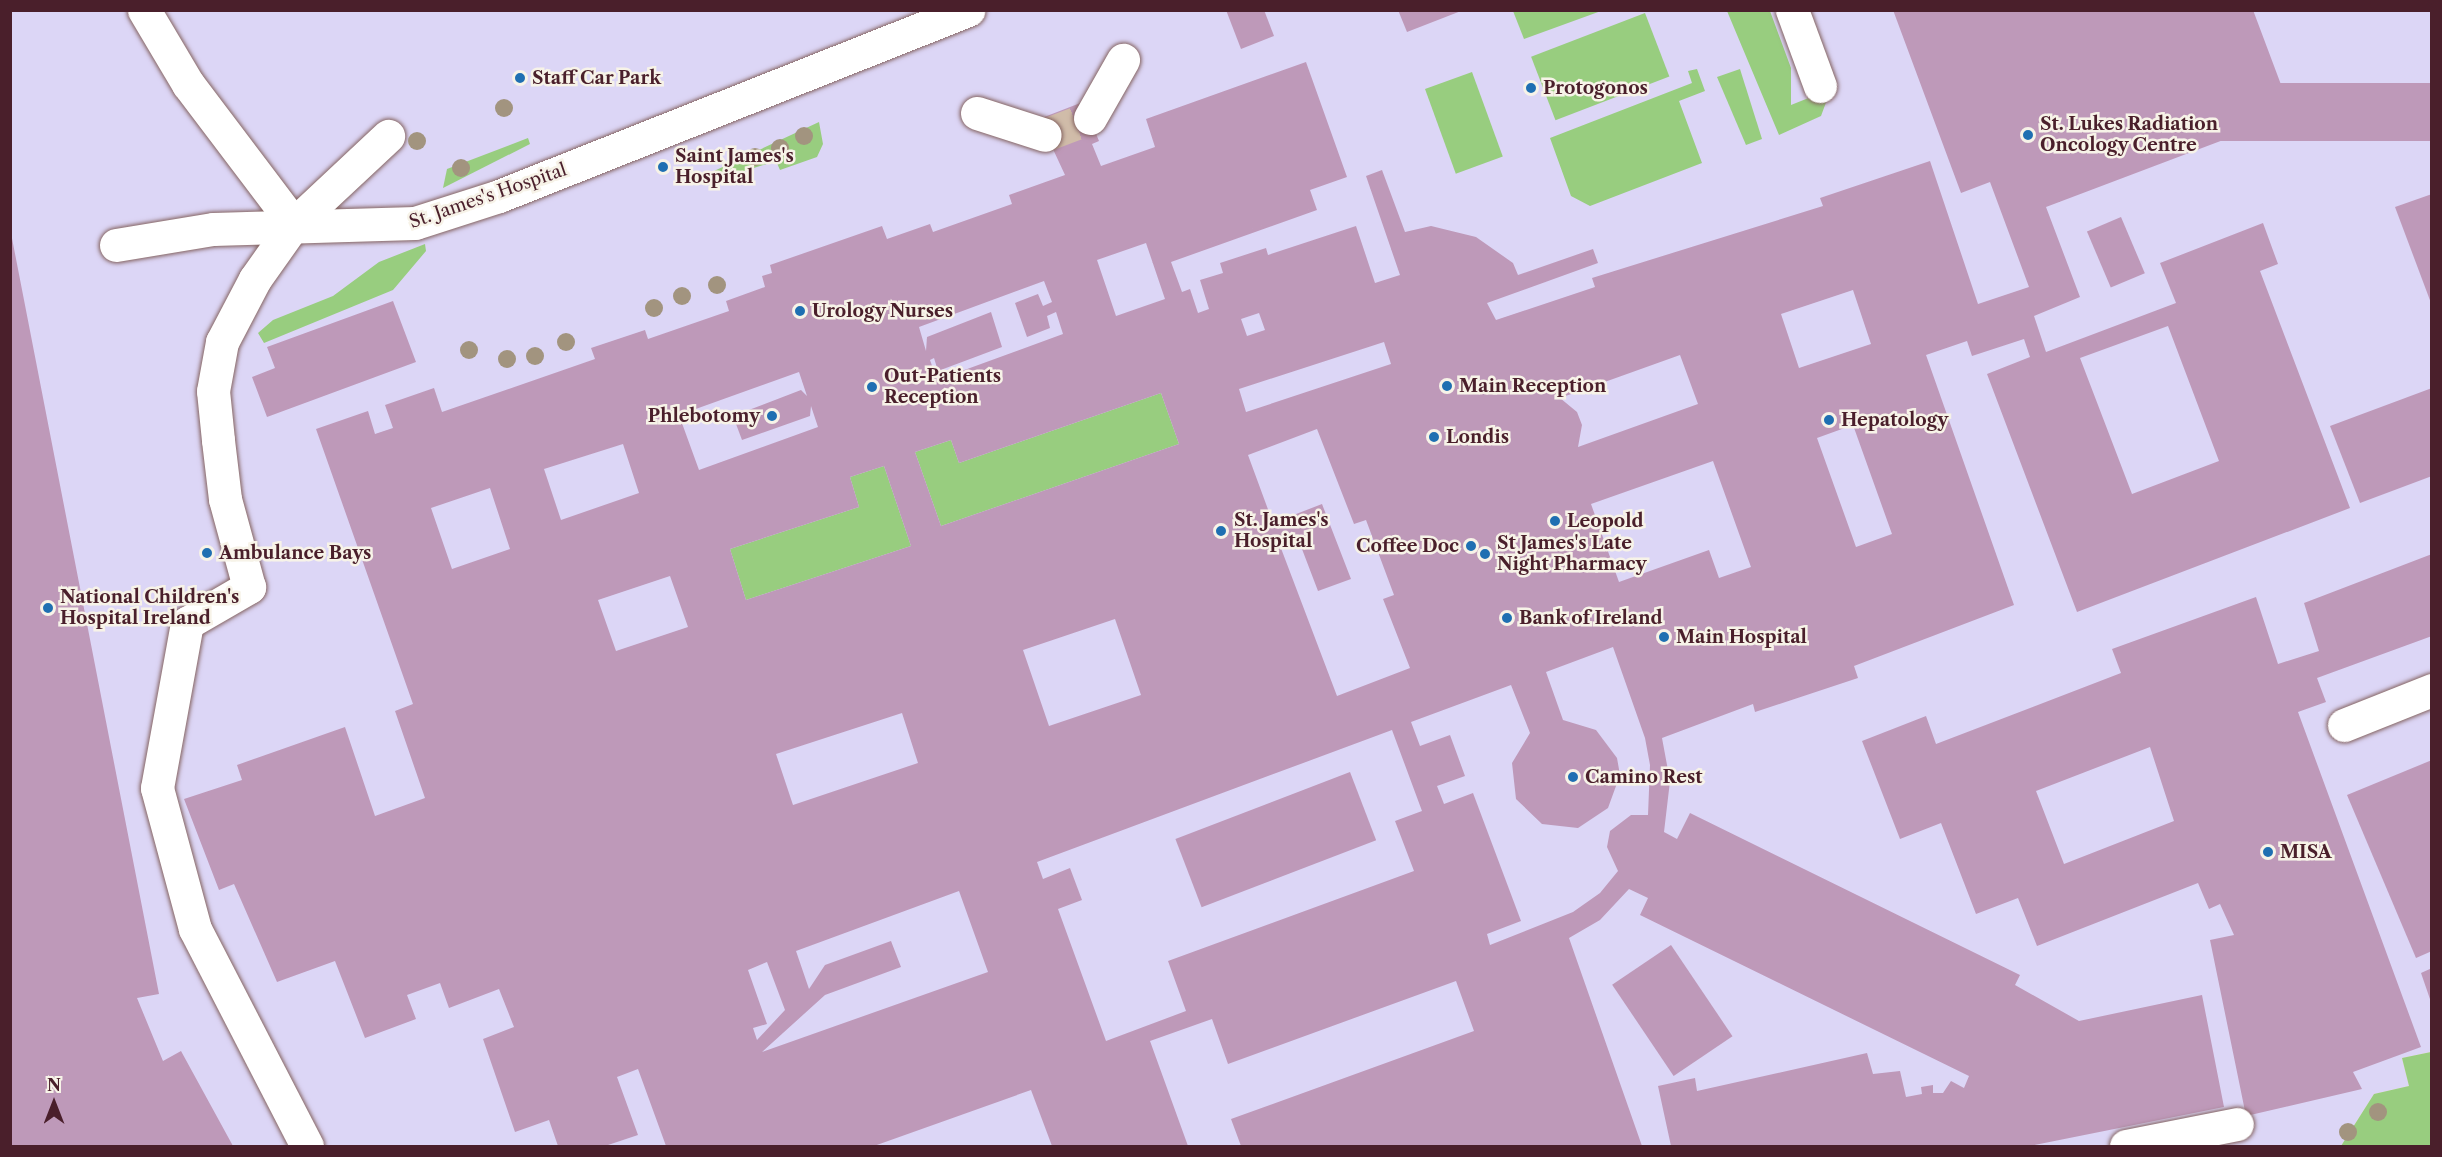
<!DOCTYPE html>
<html>
<head>
<meta charset="utf-8">
<style>
	body { margin:0 }
	#map { position:relative; width:2442px; height:1157px; overflow:hidden; background:#f2e3c8; font-family:"Libre Caslon Text",serif }
	div>[style] { position:absolute }
	[style*='--x'] { left:calc(var(--x)*1px); top:calc(var(--y)*1px); width:calc(var(--w)*1px); rotate:calc(var(--a)*1deg) }
	.built>* { inset:0; background:#dcd6f6 }
	.green>* { inset:0; background:#98cd7f; transform-origin:0 0 }
	.building>* { inset:0; background:#be99b9; transform-origin:0 0 }
	.minor-tunnel>* { height:33px; margin-top:-16.5px; transform-origin:0; background:repeating-linear-gradient(90deg,#d0bca9 0 33px,transparent 0 49px) }
	.roads { filter:drop-shadow(0 0 2px #856462) drop-shadow(0 0 2px #856462) }
	.minor>* { height:33px; margin:-16.5px; padding:0 16.5px; transform-origin:16.5px; border-radius:16.5px; background:#fff }
	.trees>* { width:18px; height:18px; margin:-9px; border-radius:50%; background:#a2947f }
	.dots>* { width:16px; height:16px; translate:-50% -50%; box-sizing:border-box; border:3px solid #f7f3e8; border-radius:50% }
	span { translate:-50% -50%; white-space:nowrap; text-align:center; line-height:1.15; -webkit-text-stroke:5px #f7f3e8; paint-order:stroke }
	.poi-label { font-size:18px; color:#4a1f2b; font-weight:700 }
	.left { translate:0 -50%; text-align:left }
	.right { translate:-100% -50%; text-align:right }
	.street-label { font-size:18px; color:#4a1f2b }
	.frame { position:absolute; inset:0; border:12px solid #4a1f2b; pointer-events:none }
	.north { position:absolute; left:24px; top:1073px; width:60px; height:60px; -webkit-text-stroke:4px #f7f3e8; paint-order:stroke; rotate:0deg; font-size:16px; font-weight:700; line-height:24px; text-align:center; color:#4a1f2b }
	.north::after { content:''; display:block; margin:auto; width:21px; height:27px; background:#4a1f2b; clip-path:polygon(50% 0,100% 100%,50% 72%,0 100%) }
</style>
</head>
<body>
<div id="map">
	<div class="built">
		<div style="clip-path:polygon(10px 11px,2431px 11px,2431px 1052px,2402px 1058px,2409px 1086px,2374px 1094px,2341px 1146px,11px 1146px)"></div>
	</div>
	<div class="green">
		<div style="clip-path:polygon(1513px 11px,1601px 11px,1524px 39px)"></div>
		<div style="clip-path:polygon(1727px 11px,1770px 11px,1791px 68px,1791px 105px,1831px 89px,1821px 116px,1779px 135px)"></div>
		<div style="left:1645px;top:13px;width:68px;height:122px;rotate:69deg"></div>
		<div style="clip-path:polygon(1697px 69px,1705px 91px,1679px 101px,1702px 163px,1590px 206px,1571px 196px,1550px 138px,1692px 83px,1688px 71px)"></div>
		<div style="clip-path:polygon(1740px 69px,1762px 139px,1746px 145px,1717px 77px)"></div>
		<div style="left:1472px;top:72px;width:90px;height:50px;rotate:70deg"></div>
		<div style="clip-path:polygon(819px 122px,823px 144px,817px 157px,780px 170px,776px 161px,716px 180px,714px 171px)"></div>
		<div style="clip-path:polygon(528px 138px,530px 144px,443px 188px,447px 169px)"></div>
		<div style="clip-path:polygon(425px 244px,426px 251px,393px 290px,264px 343px,258px 333px,273px 320px,333px 296px,379px 262px)"></div>
		<div style="clip-path:polygon(1161px 393px,1179px 444px,941px 526px,915px 452px,951px 440px,959px 463px)"></div>
		<div style="clip-path:polygon(884px 466px,911px 546px,746px 600px,730px 549px,859px 507px,850px 477px)"></div>
		<div style="clip-path:polygon(2431px 1052px,2431px 1146px,2341px 1146px,2374px 1094px,2409px 1086px,2402px 1058px)"></div>
	</div>
	<div class="building">
		<div style="clip-path:polygon(1226px 10px,1264px 10px,1274px 36px,1241px 49px)"></div>
		<div style="clip-path:polygon(1398px 10px,1461px 10px,1461px 11px,1407px 32px)"></div>
		<div style="clip-path:polygon(evenodd,1893px 10px,2253px 10px,2292px 114px,2046px 207px,2080px 297px,2034px 316px,2046px 352px,2176px 303px,2160px 263px,2263px 223px,2278px 264px,2260px 271px,2350px 508px,2077px 612px,1987px 374px,2030px 357px,2024px 339px,1972px 356px,1967px 341px,1926px 355px,2014px 605px,1854px 666px,1858px 678px,1755px 712px,1753px 704px,1662px 738px,1670px 781px,1664px 832px,1677px 839px,1690px 813px,2020px 975px,2015px 985px,2079px 1021px,2202px 995px,2224px 1107px,2030px 1146px,1671px 1146px,1658px 1086px,1695px 1078px,1697px 1091px,1867px 1053px,1873px 1074px,1900px 1071px,1906px 1097px,1922px 1094px,1921px 1087px,1933px 1085px,1933px 1093px,1943px 1093px,1951px 1081px,1964px 1088px,1969px 1076px,1640px 915px,1648px 898px,1629px 889px,1600px 920px,1569px 938px,1642px 1146px,1241px 1146px,1231px 1119px,1474px 1031px,1456px 981px,1228px 1064px,1212px 1019px,1150px 1041px,1188px 1146px,1052px 1146px,1031px 1090px,874px 1146px,666px 1146px,638px 1069px,617px 1077px,638px 1135px,605px 1146px,558px 1146px,549px 1120px,515px 1132px,483px 1039px,514px 1027px,499px 989px,449px 1008px,440px 983px,407px 995px,416px 1019px,365px 1038px,335px 961px,277px 982px,234px 884px,219px 890px,184px 799px,242px 780px,237px 765px,345px 727px,375px 816px,425px 798px,395px 711px,413px 704px,316px 429px,368px 411px,375px 434px,393px 428px,385px 405px,434px 388px,442px 412px,595px 359px,591px 348px,645px 330px,648px 339px,729px 311px,726px 301px,765px 287px,762px 276px,772px 273px,770px 265px,882px 226px,887px 239px,930px 224px,933px 232px,1012px 204px,1009px 195px,1065px 175px,1039px 119px,1083px 102px,1099px 141px,1092px 144px,1101px 166px,1155px 147px,1146px 119px,1306px 62px,1347px 177px,1310px 190px,1317px 210px,1171px 262px,1182px 292px,1190px 289px,1198px 313px,1209px 309px,1200px 280px,1223px 273px,1220px 263px,1266px 248px,1268px 255px,1356px 226px,1375px 283px,1400px 275px,1366px 176px,1382px 170px,1405px 232px,1431px 226px,1476px 237px,1513px 263px,1518px 275px,1593px 249px,1598px 263px,1487px 303px,1496px 320px,1595px 287px,1592px 278px,1823px 206px,1820px 198px,1930px 161px,1978px 304px,2029px 287px,1990px 182px,1961px 193px,1893px 10px,1146px 243px,1165px 299px,1116px 316px,1097px 260px,1146px 243px,1893px 10px,1044px 281px,1052px 302px,1043px 306px,1038px 294px,1015px 303px,1027px 337px,1050px 328px,1047px 316px,1056px 312px,1063px 334px,937px 380px,930px 360px,934px 358px,938px 371px,1002px 347px,991px 312px,927px 337px,926px 351px,919px 327px,1044px 281px,1893px 10px,1853px 290px,1871px 344px,1799px 368px,1781px 314px,1853px 290px,1893px 10px,1259px 313px,1265px 330px,1247px 336px,1241px 319px,1259px 313px,1893px 10px,2168px 326px,2219px 461px,2132px 494px,2080px 358px,2168px 326px,1893px 10px,1384px 342px,1391px 364px,1246px 412px,1239px 389px,1384px 342px,1893px 10px,1680px 355px,1698px 404px,1578px 447px,1582px 425px,1577px 412px,1560px 398px,1680px 355px,1893px 10px,799px 372px,807px 396px,801px 390px,733px 416px,742px 440px,810px 416px,811px 406px,818px 427px,699px 470px,679px 415px,799px 372px,1893px 10px,1161px 393px,1179px 444px,941px 526px,915px 452px,951px 440px,959px 463px,1161px 393px,1893px 10px,1853px 425px,1892px 534px,1856px 547px,1817px 438px,1853px 425px,1893px 10px,1317px 429px,1354px 524px,1366px 520px,1394px 595px,1383px 599px,1410px 668px,1337px 696px,1279px 543px,1297px 536px,1318px 591px,1351px 579px,1322px 504px,1273px 523px,1248px 455px,1317px 429px,1893px 10px,623px 444px,639px 493px,561px 520px,544px 469px,623px 444px,1893px 10px,1713px 461px,1751px 567px,1719px 578px,1709px 550px,1619px 582px,1591px 504px,1713px 461px,1893px 10px,884px 466px,911px 546px,746px 600px,730px 549px,859px 507px,850px 477px,884px 466px,1893px 10px,490px 488px,510px 549px,452px 569px,431px 508px,490px 488px,1893px 10px,670px 576px,688px 627px,616px 651px,598px 600px,670px 576px,1893px 10px,1115px 619px,1141px 695px,1049px 726px,1023px 650px,1115px 619px,1893px 10px,1613px 647px,1645px 738px,1650px 765px,1648px 815px,1631px 815px,1610px 831px,1607px 847px,1618px 871px,1600px 893px,1573px 912px,1490px 945px,1487px 934px,1521px 921px,1473px 793px,1444px 804px,1437px 786px,1465px 776px,1450px 735px,1420px 746px,1411px 722px,1511px 685px,1530px 733px,1512px 763px,1516px 799px,1542px 824px,1578px 828px,1608px 808px,1620px 775px,1617px 758px,1596px 730px,1563px 720px,1546px 672px,1613px 647px,1893px 10px,902px 713px,918px 763px,793px 805px,776px 754px,902px 713px,1893px 10px,1392px 730px,1422px 811px,1395px 821px,1414px 871px,1168px 961px,1186px 1011px,1106px 1041px,1058px 909px,1082px 900px,1070px 868px,1043px 879px,1037px 862px,1392px 730px,1893px 10px,959px 891px,988px 972px,762px 1052px,825px 995px,901px 967px,891px 941px,825px 965px,809px 989px,796px 951px,959px 891px,1893px 10px,767px 962px,785px 1010px,757px 1040px,753px 1028px,767px 1024px,748px 970px,767px 962px)"></div>
		<div style="left:2432px;top:83px;width:58px;height:237px;rotate:90deg"></div>
		<div style="clip-path:polygon(2432px 194px,2432px 303px,2431px 303px,2395px 207px)"></div>
		<div style="left:2121px;top:217px;width:61px;height:37px;rotate:67deg"></div>
		<div style="clip-path:polygon(10px 228px,159px 994px,137px 998px,163px 1061px,181px 1051px,233px 1146px,10px 1146px)"></div>
		<div style="clip-path:polygon(393px 301px,416px 362px,267px 417px,252px 377px,275px 368px,267px 347px)"></div>
		<div style="clip-path:polygon(2432px 388px,2432px 476px,2360px 503px,2330px 426px)"></div>
		<div style="clip-path:polygon(evenodd,2432px 554px,2432px 636px,2317px 678px,2326px 702px,2298px 712px,2421px 1047px,2353px 1072px,2362px 1089px,2246px 1116px,2210px 940px,2234px 935px,2220px 904px,2209px 909px,2198px 883px,2037px 946px,2018px 898px,1976px 914px,1941px 823px,1900px 839px,1862px 741px,1926px 716px,1936px 744px,2121px 673px,2112px 649px,2256px 597px,2278px 664px,2319px 651px,2304px 603px,2432px 554px,2150px 747px,2174px 821px,2064px 864px,2036px 791px,2150px 747px)"></div>
		<div style="clip-path:polygon(2432px 760px,2432px 951px,2416px 958px,2347px 795px)"></div>
		<div style="left:1350px;top:772px;width:73px;height:187px;rotate:69deg"></div>
		<div style="left:1671px;top:945px;width:110px;height:71px;rotate:56deg"></div>
		<div style="clip-path:polygon(2432px 968px,2432px 1002px,2431px 1002px,2421px 973px)"></div>
	</div>
	<div class="minor-tunnel">
		<div style="--x:1045;--y:135;--w:48;--a:-20.7"></div>
	</div>
	<div class="roads">
		<div class="minor">
			<div style="--x:144;--y:10;--w:86;--a:59.3"></div>
			<div style="--x:188;--y:84;--w:176;--a:52.9"></div>
			<div style="--x:1792;--y:10;--w:81;--a:69.8"></div>
			<div style="--x:977;--y:113;--w:71;--a:17.9"></div>
			<div style="--x:1090;--y:118;--w:67;--a:-60.4"></div>
			<div style="--x:116;--y:245;--w:98;--a:-9.4"></div>
			<div style="--x:213;--y:229;--w:202;--a:-1.7"></div>
			<div style="--x:415;--y:223;--w:88;--a:-17.8"></div>
			<div style="--x:499;--y:196;--w:505;--a:-21.63"></div>
			<div style="--x:2344;--y:725;--w:95;--a:-21.7"></div>
			<div style="--x:307;--y:1146;--w:244;--a:-117.3"></div>
			<div style="--x:195;--y:929;--w:146;--a:-105.1"></div>
			<div style="--x:157;--y:788;--w:168;--a:-79.7"></div>
			<div style="--x:187;--y:623;--w:72;--a:-30.1"></div>
			<div style="--x:249;--y:587;--w:91;--a:-105.3"></div>
			<div style="--x:225;--y:499;--w:59;--a:-96.8"></div>
			<div style="--x:218;--y:440;--w:49;--a:-95.8"></div>
			<div style="--x:213;--y:391;--w:50;--a:-79.6"></div>
			<div style="--x:222;--y:342;--w:71;--a:-62.4"></div>
			<div style="--x:255;--y:279;--w:67;--a:-54.7"></div>
			<div style="--x:294;--y:224;--w:129;--a:-43.1"></div>
			<div style="--x:2126;--y:1146;--w:113;--a:-11.2"></div>
		</div>
	</div>
	<div class="trees">
		<div style="left:504px;top:108px"></div>
		<div style="left:804px;top:136px"></div>
		<div style="left:417px;top:141px"></div>
		<div style="left:780px;top:148px"></div>
		<div style="left:755px;top:157px"></div>
		<div style="left:461px;top:168px"></div>
		<div style="left:717px;top:285px"></div>
		<div style="left:682px;top:296px"></div>
		<div style="left:654px;top:308px"></div>
		<div style="left:566px;top:342px"></div>
		<div style="left:469px;top:350px"></div>
		<div style="left:535px;top:356px"></div>
		<div style="left:507px;top:359px"></div>
		<div style="left:2378px;top:1112px"></div>
		<div style="left:2348px;top:1132px"></div>
	</div>
	<div class="dots">
		<div style="left:520px;top:78px;background:#1f6fb2"></div>
		<div style="left:1531px;top:88px;background:#1f6fb2"></div>
		<div style="left:2028px;top:135px;background:#1f6fb2"></div>
		<div style="left:663px;top:167px;background:#1f6fb2"></div>
		<div style="left:800px;top:311px;background:#1f6fb2"></div>
		<div style="left:1447px;top:386px;background:#1f6fb2"></div>
		<div style="left:872px;top:387px;background:#1f6fb2"></div>
		<div style="left:772px;top:416px;background:#1f6fb2"></div>
		<div style="left:1829px;top:420px;background:#1f6fb2"></div>
		<div style="left:1434px;top:437px;background:#1f6fb2"></div>
		<div style="left:1555px;top:521px;background:#1f6fb2"></div>
		<div style="left:1221px;top:531px;background:#1f6fb2"></div>
		<div style="left:1471px;top:546px;background:#1f6fb2"></div>
		<div style="left:207px;top:553px;background:#1f6fb2"></div>
		<div style="left:1485px;top:554px;background:#1f6fb2"></div>
		<div style="left:48px;top:608px;background:#1f6fb2"></div>
		<div style="left:1507px;top:618px;background:#1f6fb2"></div>
		<div style="left:1664px;top:637px;background:#1f6fb2"></div>
		<div style="left:1573px;top:777px;background:#1f6fb2"></div>
		<div style="left:2268px;top:852px;background:#1f6fb2"></div>
	</div>
	<div class="poi-label">
		<span class="left" style="left:532px;top:78px">Staff Car Park</span>
		<span class="left" style="left:1543px;top:88px">Protogonos</span>
		<span class="left" style="left:2040px;top:135px">St. Lukes Radiation<br>Oncology Centre</span>
		<span class="left" style="left:675px;top:167px">Saint James's<br>Hospital</span>
		<span class="left" style="left:812px;top:311px">Urology Nurses</span>
		<span class="left" style="left:884px;top:387px">Out-Patients<br>Reception</span>
		<span class="left" style="left:1459px;top:386px">Main Reception</span>
		<span class="right" style="left:760px;top:416px">Phlebotomy</span>
		<span class="left" style="left:1841px;top:420px">Hepatology</span>
		<span class="left" style="left:1446px;top:437px">Londis</span>
		<span class="left" style="left:1234px;top:531px">St. James's<br>Hospital</span>
		<span class="left" style="left:1567px;top:521px">Leopold</span>
		<span class="left" style="left:1497px;top:554px">St James's Late<br>Night Pharmacy</span>
		<span class="right" style="left:1459px;top:546px">Coffee Doc</span>
		<span class="left" style="left:219px;top:553px">Ambulance Bays</span>
		<span class="left" style="left:60px;top:608px">National Children's<br>Hospital Ireland</span>
		<span class="left" style="left:1519px;top:618px">Bank of Ireland</span>
		<span class="left" style="left:1676px;top:637px">Main Hospital</span>
		<span class="left" style="left:1585px;top:777px">Camino Rest</span>
		<span class="left" style="left:2280px;top:852px">MISA</span>
	</div>
	<div class="street-label">
		<span style="left:488px;top:196px;rotate:-19deg">St. James's Hospital</span>
	</div>
	<div class="frame"></div>
	<div class="north">N</div>
</div>
</body>
</html>
